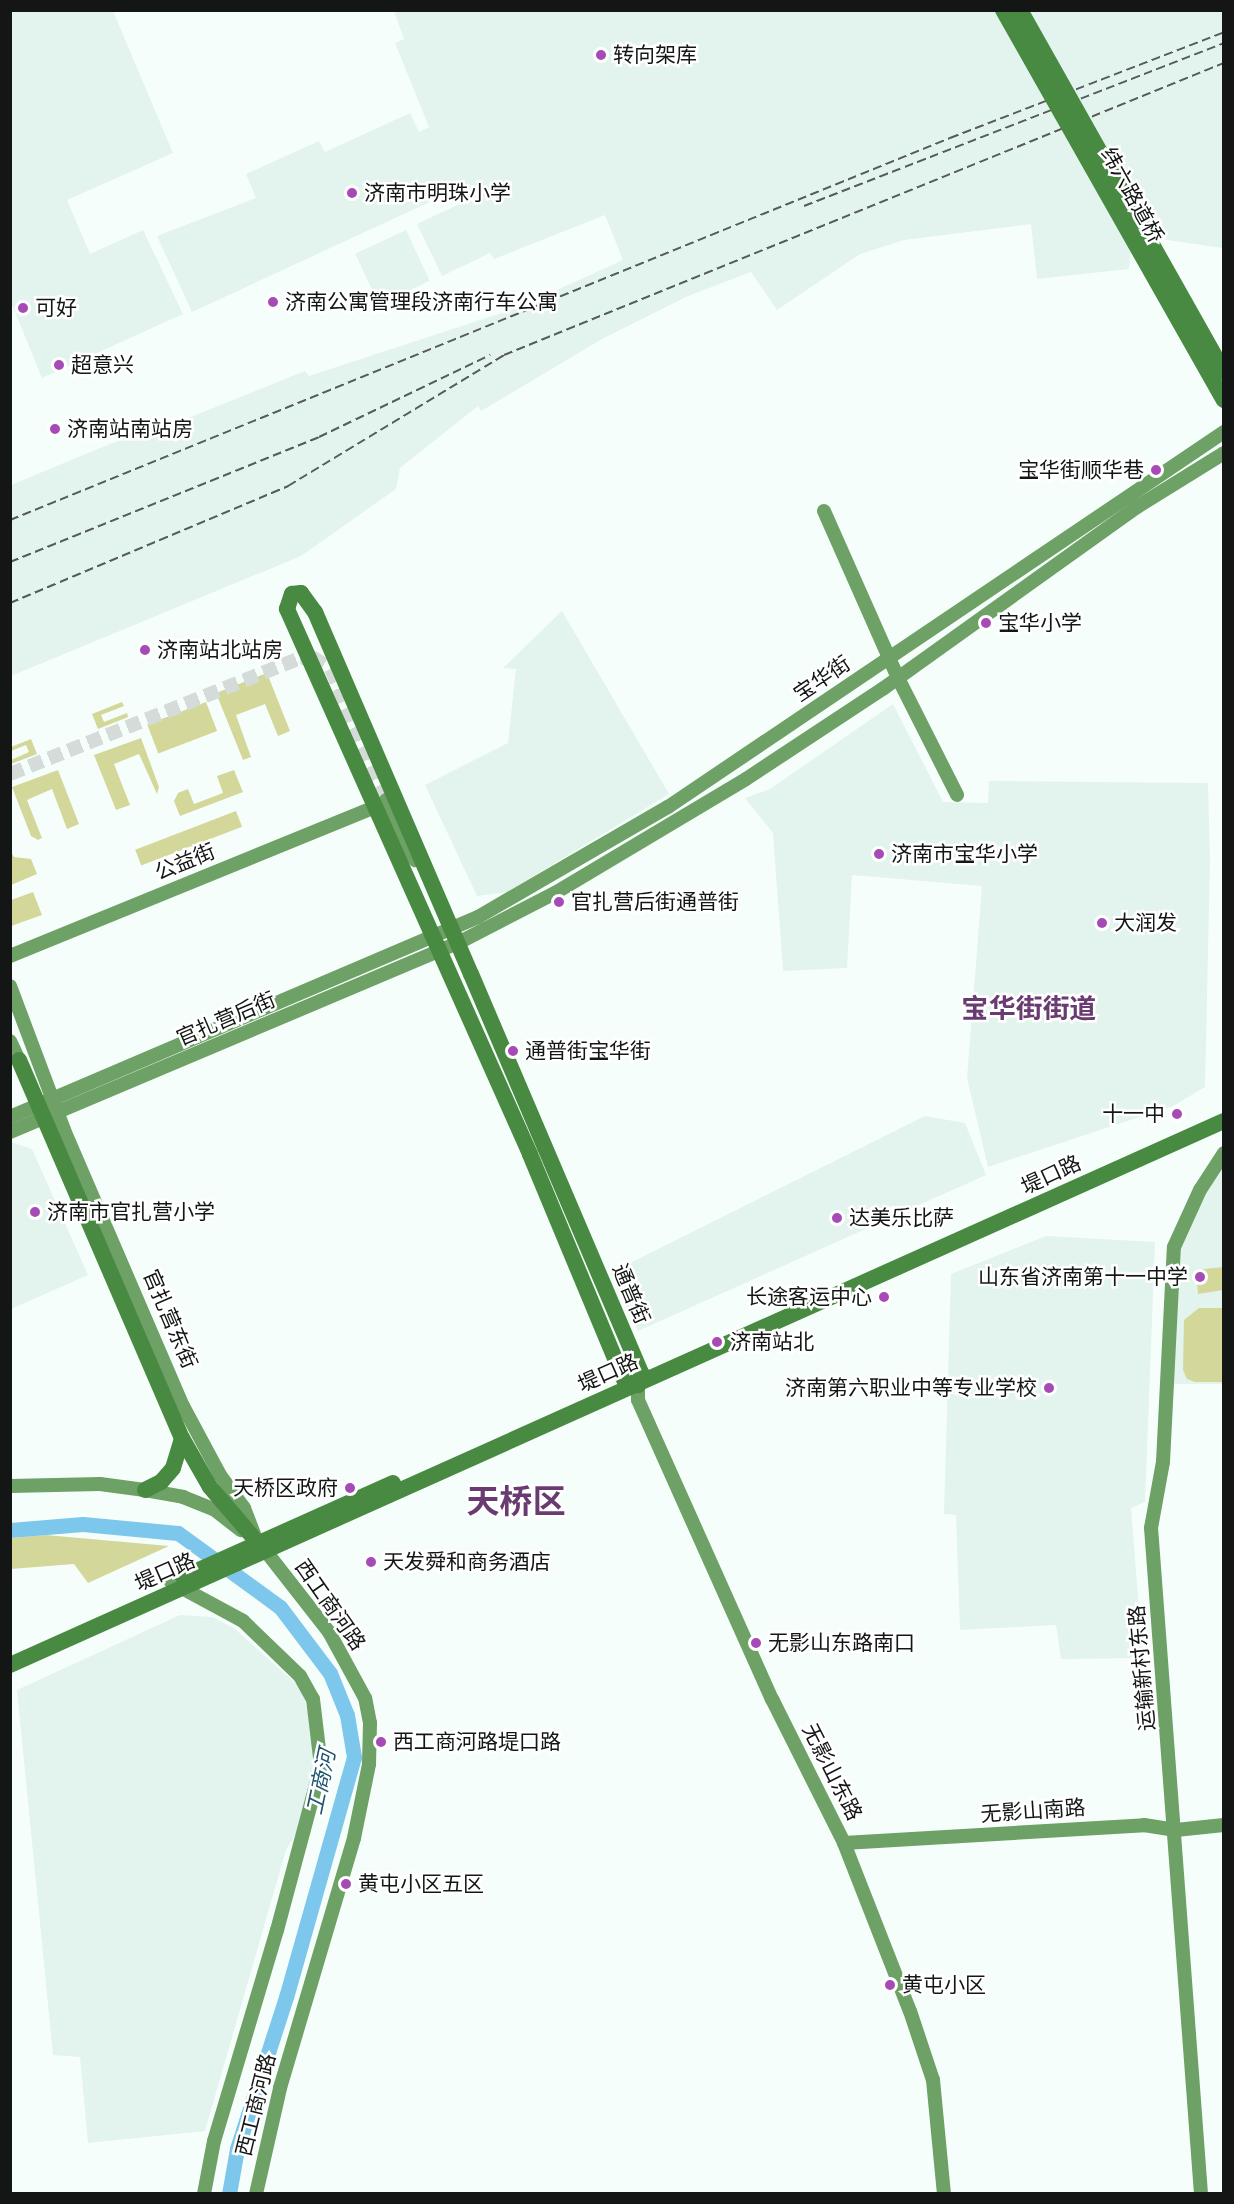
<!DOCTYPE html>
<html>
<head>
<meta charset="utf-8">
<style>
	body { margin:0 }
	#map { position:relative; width:1234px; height:2204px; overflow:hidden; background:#f6fefb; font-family:"Work Sans","Noto Sans SC",sans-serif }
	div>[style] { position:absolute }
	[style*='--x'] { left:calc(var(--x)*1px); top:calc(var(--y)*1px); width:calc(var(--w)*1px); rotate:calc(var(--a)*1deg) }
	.built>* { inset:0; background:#e3f3ee; transform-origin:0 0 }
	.green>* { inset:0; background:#d3d89a; transform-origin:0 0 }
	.river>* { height:15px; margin:-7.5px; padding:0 7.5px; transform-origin:7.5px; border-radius:7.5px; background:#7ec7ec }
	.secondary-tunnel>* { height:14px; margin-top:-7px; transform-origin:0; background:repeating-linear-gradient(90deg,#d4dbd8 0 14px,transparent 0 21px) }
	.secondary>* { height:14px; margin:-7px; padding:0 7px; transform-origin:7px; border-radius:7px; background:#6da166 }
	.primary>* { height:16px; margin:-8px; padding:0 8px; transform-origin:8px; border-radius:8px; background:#488a41 }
	.rail>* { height:2px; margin-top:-1px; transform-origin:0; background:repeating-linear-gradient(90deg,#565a59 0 9px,transparent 0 13.5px) }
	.primary-bridge>* { height:16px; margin:-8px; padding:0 8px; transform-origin:8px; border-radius:8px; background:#488a41 }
	.dots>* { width:16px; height:16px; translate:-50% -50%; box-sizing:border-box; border:3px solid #fff; border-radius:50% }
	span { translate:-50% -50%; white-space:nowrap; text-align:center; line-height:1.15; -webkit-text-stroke:5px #fff; paint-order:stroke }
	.poi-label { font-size:21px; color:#131615 }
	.left { translate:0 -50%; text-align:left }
	.right { translate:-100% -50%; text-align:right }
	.street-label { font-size:21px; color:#131615 }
	.water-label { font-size:22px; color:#1d556f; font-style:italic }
	.district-label { font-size:27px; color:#693c71; font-weight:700 }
	.town-label { font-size:33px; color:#693c71; font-weight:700 }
	.frame { position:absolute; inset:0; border:12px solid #131615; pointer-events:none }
</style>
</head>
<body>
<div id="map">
	<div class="built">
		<div style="clip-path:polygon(10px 11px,113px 11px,173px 153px,67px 200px,90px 254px,143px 230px,183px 314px,42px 378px,11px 302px)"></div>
		<div style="clip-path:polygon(394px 11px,1223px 11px,1223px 248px,1132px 235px,1129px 269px,1037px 279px,1031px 224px,904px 240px,860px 254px,777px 310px,751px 272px,688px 296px,602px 339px,481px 411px,478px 406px,400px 468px,396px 489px,301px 556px,11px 676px,11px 485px,134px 434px,136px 439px,305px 371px,309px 376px,517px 308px,623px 260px,605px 215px,494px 259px,490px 253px,442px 276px,417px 224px,466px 201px,460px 188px,192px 312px,157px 236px,256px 198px,246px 174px,319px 141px,325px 152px,410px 113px,419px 132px,429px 127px,395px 43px,404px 39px)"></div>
		<div style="left:406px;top:230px;width:56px;height:56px;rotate:65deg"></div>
		<div style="clip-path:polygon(562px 611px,669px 794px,507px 892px,477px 896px,425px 785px,508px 743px,516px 669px,503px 668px)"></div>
		<div style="clip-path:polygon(893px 704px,943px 802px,988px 803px,989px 781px,1208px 783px,1210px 861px,1205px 1087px,1173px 1106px,988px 1167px,967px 1078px,982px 886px,852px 875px,847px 968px,783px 971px,773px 833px,745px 798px,770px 789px)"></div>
		<div style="clip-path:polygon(925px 1116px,965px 1123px,986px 1175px,638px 1331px,610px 1273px)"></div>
		<div style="clip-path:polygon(11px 1142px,32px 1149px,88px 1275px,11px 1309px)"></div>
		<div style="clip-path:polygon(1223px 1162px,1223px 1384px,1173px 1384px,1177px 1248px)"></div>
		<div style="clip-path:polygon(1046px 1236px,1155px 1242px,1145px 1502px,1131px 1508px,1143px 1658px,1061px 1659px,1056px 1625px,960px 1630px,956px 1515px,944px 1514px,951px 1274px)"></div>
		<div style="clip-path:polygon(180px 1615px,212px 1617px,234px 1628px,301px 1688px,312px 1725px,314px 1767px,300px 1827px,286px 1850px,205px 2131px,88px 2143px,80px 2057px,53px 2055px,17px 1690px)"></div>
	</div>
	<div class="green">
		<div style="clip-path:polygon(267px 673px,290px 731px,278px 736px,265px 704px,236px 715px,251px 757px,243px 760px,216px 693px)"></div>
		<div style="clip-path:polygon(122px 702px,124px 706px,101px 715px,104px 722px,127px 713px,128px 717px,98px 729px,92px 714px)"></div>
		<div style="left:206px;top:702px;width:31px;height:63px;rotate:69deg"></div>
		<div style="clip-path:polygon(141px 738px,159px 787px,157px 794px,139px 754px,114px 764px,130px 805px,116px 810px,94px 755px)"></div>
		<div style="clip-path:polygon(31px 739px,37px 754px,11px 764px,11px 760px,29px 752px,26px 745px,11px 751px,11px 747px)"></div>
		<div style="clip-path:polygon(58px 770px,79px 824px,67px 829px,52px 789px,27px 800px,42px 838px,38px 840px,31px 836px,12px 787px)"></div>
		<div style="clip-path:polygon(234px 770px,243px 792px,180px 816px,174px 801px,178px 793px,188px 789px,194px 804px,223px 793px,217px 776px)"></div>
		<div style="left:236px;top:811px;width:17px;height:108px;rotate:69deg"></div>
		<div style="clip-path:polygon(10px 850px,14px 857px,31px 859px,37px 874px,11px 885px)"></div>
		<div style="clip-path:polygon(33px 892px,42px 915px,11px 926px,11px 900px)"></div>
		<div style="clip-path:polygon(1223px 1267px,1223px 1290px,1198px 1294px,1196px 1270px)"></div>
		<div style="clip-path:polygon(1199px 1308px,1223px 1308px,1223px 1382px,1195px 1382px,1187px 1379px,1183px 1370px,1184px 1320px)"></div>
		<div style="clip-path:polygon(46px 1535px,169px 1546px,88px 1583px,74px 1564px,11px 1569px,11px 1538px)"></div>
	</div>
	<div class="river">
		<div style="--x:10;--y:1530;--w:73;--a:-4.7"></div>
		<div style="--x:83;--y:1524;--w:95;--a:5.4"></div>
		<div style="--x:178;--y:1533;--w:126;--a:36"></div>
		<div style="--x:280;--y:1607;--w:83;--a:52.9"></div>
		<div style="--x:330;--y:1673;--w:45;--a:68"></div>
		<div style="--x:347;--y:1715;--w:43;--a:80.5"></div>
		<div style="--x:354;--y:1757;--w:249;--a:105.8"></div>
		<div style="--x:286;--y:1997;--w:160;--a:107.9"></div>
		<div style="--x:237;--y:2149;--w:46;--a:100.1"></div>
	</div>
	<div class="secondary-tunnel">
		<div style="--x:10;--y:774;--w:312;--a:-21.8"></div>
		<div style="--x:300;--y:658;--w:12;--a:-5"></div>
		<div style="--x:312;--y:657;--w:22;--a:32"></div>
		<div style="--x:331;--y:669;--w:142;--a:67.2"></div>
	</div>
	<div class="secondary">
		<div style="--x:824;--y:511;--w:183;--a:66.1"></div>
		<div style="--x:898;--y:678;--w:131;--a:63.2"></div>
		<div style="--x:386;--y:800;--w:67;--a:64.2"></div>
		<div style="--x:10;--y:956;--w:395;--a:-22.2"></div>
		<div style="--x:10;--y:986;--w:154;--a:69.4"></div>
		<div style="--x:64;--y:1130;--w:301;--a:66.7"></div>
		<div style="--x:183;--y:1406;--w:78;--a:61.8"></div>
		<div style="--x:220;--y:1475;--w:41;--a:54"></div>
		<div style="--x:244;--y:1508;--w:33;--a:69"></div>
		<div style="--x:10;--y:1041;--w:21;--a:65"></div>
		<div style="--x:10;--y:1117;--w:509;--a:-23.14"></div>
		<div style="--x:478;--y:917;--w:220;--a:-30.1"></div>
		<div style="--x:668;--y:807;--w:671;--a:-34"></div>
		<div style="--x:10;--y:1132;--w:486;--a:-22.9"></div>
		<div style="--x:458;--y:943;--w:109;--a:-27.3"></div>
		<div style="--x:555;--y:893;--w:222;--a:-30.8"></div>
		<div style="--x:746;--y:779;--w:165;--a:-33.4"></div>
		<div style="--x:884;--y:688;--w:311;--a:-35.6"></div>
		<div style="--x:1137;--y:507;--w:102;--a:-31.8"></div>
		<div style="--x:638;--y:1385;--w:15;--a:90"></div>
		<div style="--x:638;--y:1400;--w:328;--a:65.9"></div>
		<div style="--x:772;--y:1699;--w:161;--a:63.4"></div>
		<div style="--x:844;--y:1843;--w:180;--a:68.6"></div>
		<div style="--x:910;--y:2011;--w:73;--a:71.6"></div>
		<div style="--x:933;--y:2080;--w:115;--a:84.5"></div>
		<div style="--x:10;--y:1486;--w:90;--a:-1.3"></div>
		<div style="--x:100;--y:1484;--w:45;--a:7.6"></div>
		<div style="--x:145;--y:1490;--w:39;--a:10"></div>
		<div style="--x:183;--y:1497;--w:35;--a:22"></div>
		<div style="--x:215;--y:1510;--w:33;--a:38"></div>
		<div style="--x:171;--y:1582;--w:82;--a:28.4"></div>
		<div style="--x:243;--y:1621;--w:79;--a:44"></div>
		<div style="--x:300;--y:1676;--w:26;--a:61"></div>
		<div style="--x:313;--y:1699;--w:67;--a:83.2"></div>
		<div style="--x:321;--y:1766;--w:170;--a:105"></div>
		<div style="--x:277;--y:1930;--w:220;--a:106.6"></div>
		<div style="--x:214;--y:2141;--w:54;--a:100.7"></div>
		<div style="--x:844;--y:1843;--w:301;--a:-3.4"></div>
		<div style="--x:1144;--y:1825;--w:32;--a:9"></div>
		<div style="--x:1176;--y:1830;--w:48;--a:-5.9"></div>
		<div style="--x:256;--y:2194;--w:109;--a:-77.2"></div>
		<div style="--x:280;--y:2088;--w:261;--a:-73.5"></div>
		<div style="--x:354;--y:1838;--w:76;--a:-78.5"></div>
		<div style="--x:369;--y:1764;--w:41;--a:-88.6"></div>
		<div style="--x:370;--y:1723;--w:25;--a:-101"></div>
		<div style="--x:365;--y:1698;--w:75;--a:-118.6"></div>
		<div style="--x:329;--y:1632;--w:110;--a:-128"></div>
		<div style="--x:1201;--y:2194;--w:668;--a:-94.29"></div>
		<div style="--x:1151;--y:1528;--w:67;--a:-79.7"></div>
		<div style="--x:1163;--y:1462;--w:215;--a:-87.1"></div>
		<div style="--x:1174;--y:1247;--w:63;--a:-65.5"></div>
		<div style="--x:1200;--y:1190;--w:44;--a:-57"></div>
	</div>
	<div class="primary">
		<div style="--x:301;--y:593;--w:24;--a:54"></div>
		<div style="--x:315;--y:612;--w:394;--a:66.7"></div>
		<div style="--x:471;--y:974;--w:435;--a:66.9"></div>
		<div style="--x:642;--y:1374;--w:12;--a:110"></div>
		<div style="--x:638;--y:1385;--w:14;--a:-163"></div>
		<div style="--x:625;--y:1381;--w:9;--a:-117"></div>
		<div style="--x:621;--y:1373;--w:237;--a:-112.6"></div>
		<div style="--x:530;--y:1154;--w:597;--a:-114.03"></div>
		<div style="--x:287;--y:609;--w:16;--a:-72"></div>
		<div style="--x:292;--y:594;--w:9;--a:-6"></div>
		<div style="--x:19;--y:1060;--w:412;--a:66.7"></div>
		<div style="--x:182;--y:1438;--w:56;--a:60.3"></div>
		<div style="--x:210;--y:1487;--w:65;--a:49.4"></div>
		<div style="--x:145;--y:1490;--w:18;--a:-27"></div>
		<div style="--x:161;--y:1482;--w:18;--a:-49"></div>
		<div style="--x:173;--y:1468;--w:31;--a:-73"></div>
		<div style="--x:183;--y:1577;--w:230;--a:-24.1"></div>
		<div style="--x:10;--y:1665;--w:1330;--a:-24.14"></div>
	</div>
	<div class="rail">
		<div style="--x:804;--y:206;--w:451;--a:-21.2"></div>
		<div style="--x:10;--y:520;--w:1015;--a:-22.12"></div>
		<div style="--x:950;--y:138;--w:294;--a:-21.1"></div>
		<div style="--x:10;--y:562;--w:333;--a:-22"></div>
		<div style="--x:319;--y:437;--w:190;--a:-25.6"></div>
		<div style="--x:10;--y:603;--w:302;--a:-22.8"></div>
		<div style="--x:288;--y:486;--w:253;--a:-31.2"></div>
		<div style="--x:504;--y:355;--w:777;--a:-22.08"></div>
	</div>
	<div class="primary-bridge">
		<div style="--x:1003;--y:10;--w:448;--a:60.5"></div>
		<div style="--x:1020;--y:10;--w:416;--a:60.6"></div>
	</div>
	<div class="dots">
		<div style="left:601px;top:55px;background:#a64bb5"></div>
		<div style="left:352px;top:193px;background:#a64bb5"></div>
		<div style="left:273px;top:302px;background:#a64bb5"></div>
		<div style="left:23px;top:308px;background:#a64bb5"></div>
		<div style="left:59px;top:365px;background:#a64bb5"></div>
		<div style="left:55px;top:429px;background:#a64bb5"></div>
		<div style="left:1156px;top:470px;background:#a64bb5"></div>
		<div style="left:986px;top:623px;background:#a64bb5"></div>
		<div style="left:145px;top:650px;background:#a64bb5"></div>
		<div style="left:879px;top:854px;background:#a64bb5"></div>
		<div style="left:559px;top:902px;background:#a64bb5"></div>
		<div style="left:1102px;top:923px;background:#a64bb5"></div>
		<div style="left:513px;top:1051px;background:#a64bb5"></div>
		<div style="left:1177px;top:1114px;background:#a64bb5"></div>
		<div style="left:35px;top:1212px;background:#a64bb5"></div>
		<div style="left:837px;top:1218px;background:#a64bb5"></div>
		<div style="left:1200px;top:1277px;background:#a64bb5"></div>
		<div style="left:884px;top:1297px;background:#a64bb5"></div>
		<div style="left:717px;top:1342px;background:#a64bb5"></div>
		<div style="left:1049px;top:1388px;background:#a64bb5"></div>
		<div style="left:350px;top:1488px;background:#a64bb5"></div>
		<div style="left:371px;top:1562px;background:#a64bb5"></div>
		<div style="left:756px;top:1643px;background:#a64bb5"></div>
		<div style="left:381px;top:1742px;background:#a64bb5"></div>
		<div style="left:346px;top:1884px;background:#a64bb5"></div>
		<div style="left:890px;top:1985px;background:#a64bb5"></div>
	</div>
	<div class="poi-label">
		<span class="left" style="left:613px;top:55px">转向架库</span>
		<span class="left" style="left:364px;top:193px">济南市明珠小学</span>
		<span class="left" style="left:285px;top:302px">济南公寓管理段济南行车公寓</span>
		<span class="left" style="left:35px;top:308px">可好</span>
		<span class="left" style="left:71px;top:365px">超意兴</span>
		<span class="left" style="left:67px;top:429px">济南站南站房</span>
		<span class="right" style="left:1144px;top:470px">宝华街顺华巷</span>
		<span class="left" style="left:998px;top:623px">宝华小学</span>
		<span class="left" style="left:157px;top:650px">济南站北站房</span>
		<span class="left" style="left:891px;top:854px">济南市宝华小学</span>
		<span class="left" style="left:571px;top:902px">官扎营后街通普街</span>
		<span class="left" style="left:1114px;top:923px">大润发</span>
		<span class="left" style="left:525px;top:1051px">通普街宝华街</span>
		<span class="right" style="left:1165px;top:1114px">十一中</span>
		<span class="left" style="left:47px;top:1212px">济南市官扎营小学</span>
		<span class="left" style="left:849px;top:1218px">达美乐比萨</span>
		<span class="right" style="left:1188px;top:1277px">山东省济南第十一中学</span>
		<span class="right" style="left:872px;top:1297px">长途客运中心</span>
		<span class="left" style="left:730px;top:1342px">济南站北</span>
		<span class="right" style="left:1037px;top:1388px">济南第六职业中等专业学校</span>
		<span class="right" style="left:338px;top:1488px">天桥区政府</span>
		<span class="left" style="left:383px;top:1562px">天发舜和商务酒店</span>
		<span class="left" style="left:768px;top:1643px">无影山东路南口</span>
		<span class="left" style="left:393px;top:1742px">西工商河路堤口路</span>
		<span class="left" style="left:358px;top:1884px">黄屯小区五区</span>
		<span class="left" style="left:902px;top:1985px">黄屯小区</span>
	</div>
	<div class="street-label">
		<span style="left:1132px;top:195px;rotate:61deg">纬六路道桥</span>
		<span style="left:822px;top:679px;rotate:-34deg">宝华街</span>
		<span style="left:185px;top:862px;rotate:-22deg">公益街</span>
		<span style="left:226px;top:1019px;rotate:-23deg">官扎营后街</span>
		<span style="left:1051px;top:1175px;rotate:-25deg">堤口路</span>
		<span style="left:631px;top:1294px;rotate:67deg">通普街</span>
		<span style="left:170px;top:1319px;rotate:67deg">官扎营东街</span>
		<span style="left:608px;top:1373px;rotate:-24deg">堤口路</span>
		<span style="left:165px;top:1572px;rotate:-24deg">堤口路</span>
		<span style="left:330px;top:1605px;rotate:55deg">西工商河路</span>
		<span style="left:1142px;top:1668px;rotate:-95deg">运输新村东路</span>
		<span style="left:832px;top:1772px;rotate:63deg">无影山东路</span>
		<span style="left:1033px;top:1811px;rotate:-4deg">无影山南路</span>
		<span style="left:256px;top:2105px;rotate:-76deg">西工商河路</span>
	</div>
	<div class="water-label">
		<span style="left:321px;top:1782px;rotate:-78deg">工商河</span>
	</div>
	<div class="district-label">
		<span style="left:1029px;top:1010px">宝华街街道</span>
	</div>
	<div class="town-label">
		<span style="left:516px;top:1502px">天桥区</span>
	</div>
	<div class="frame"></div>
</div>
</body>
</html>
